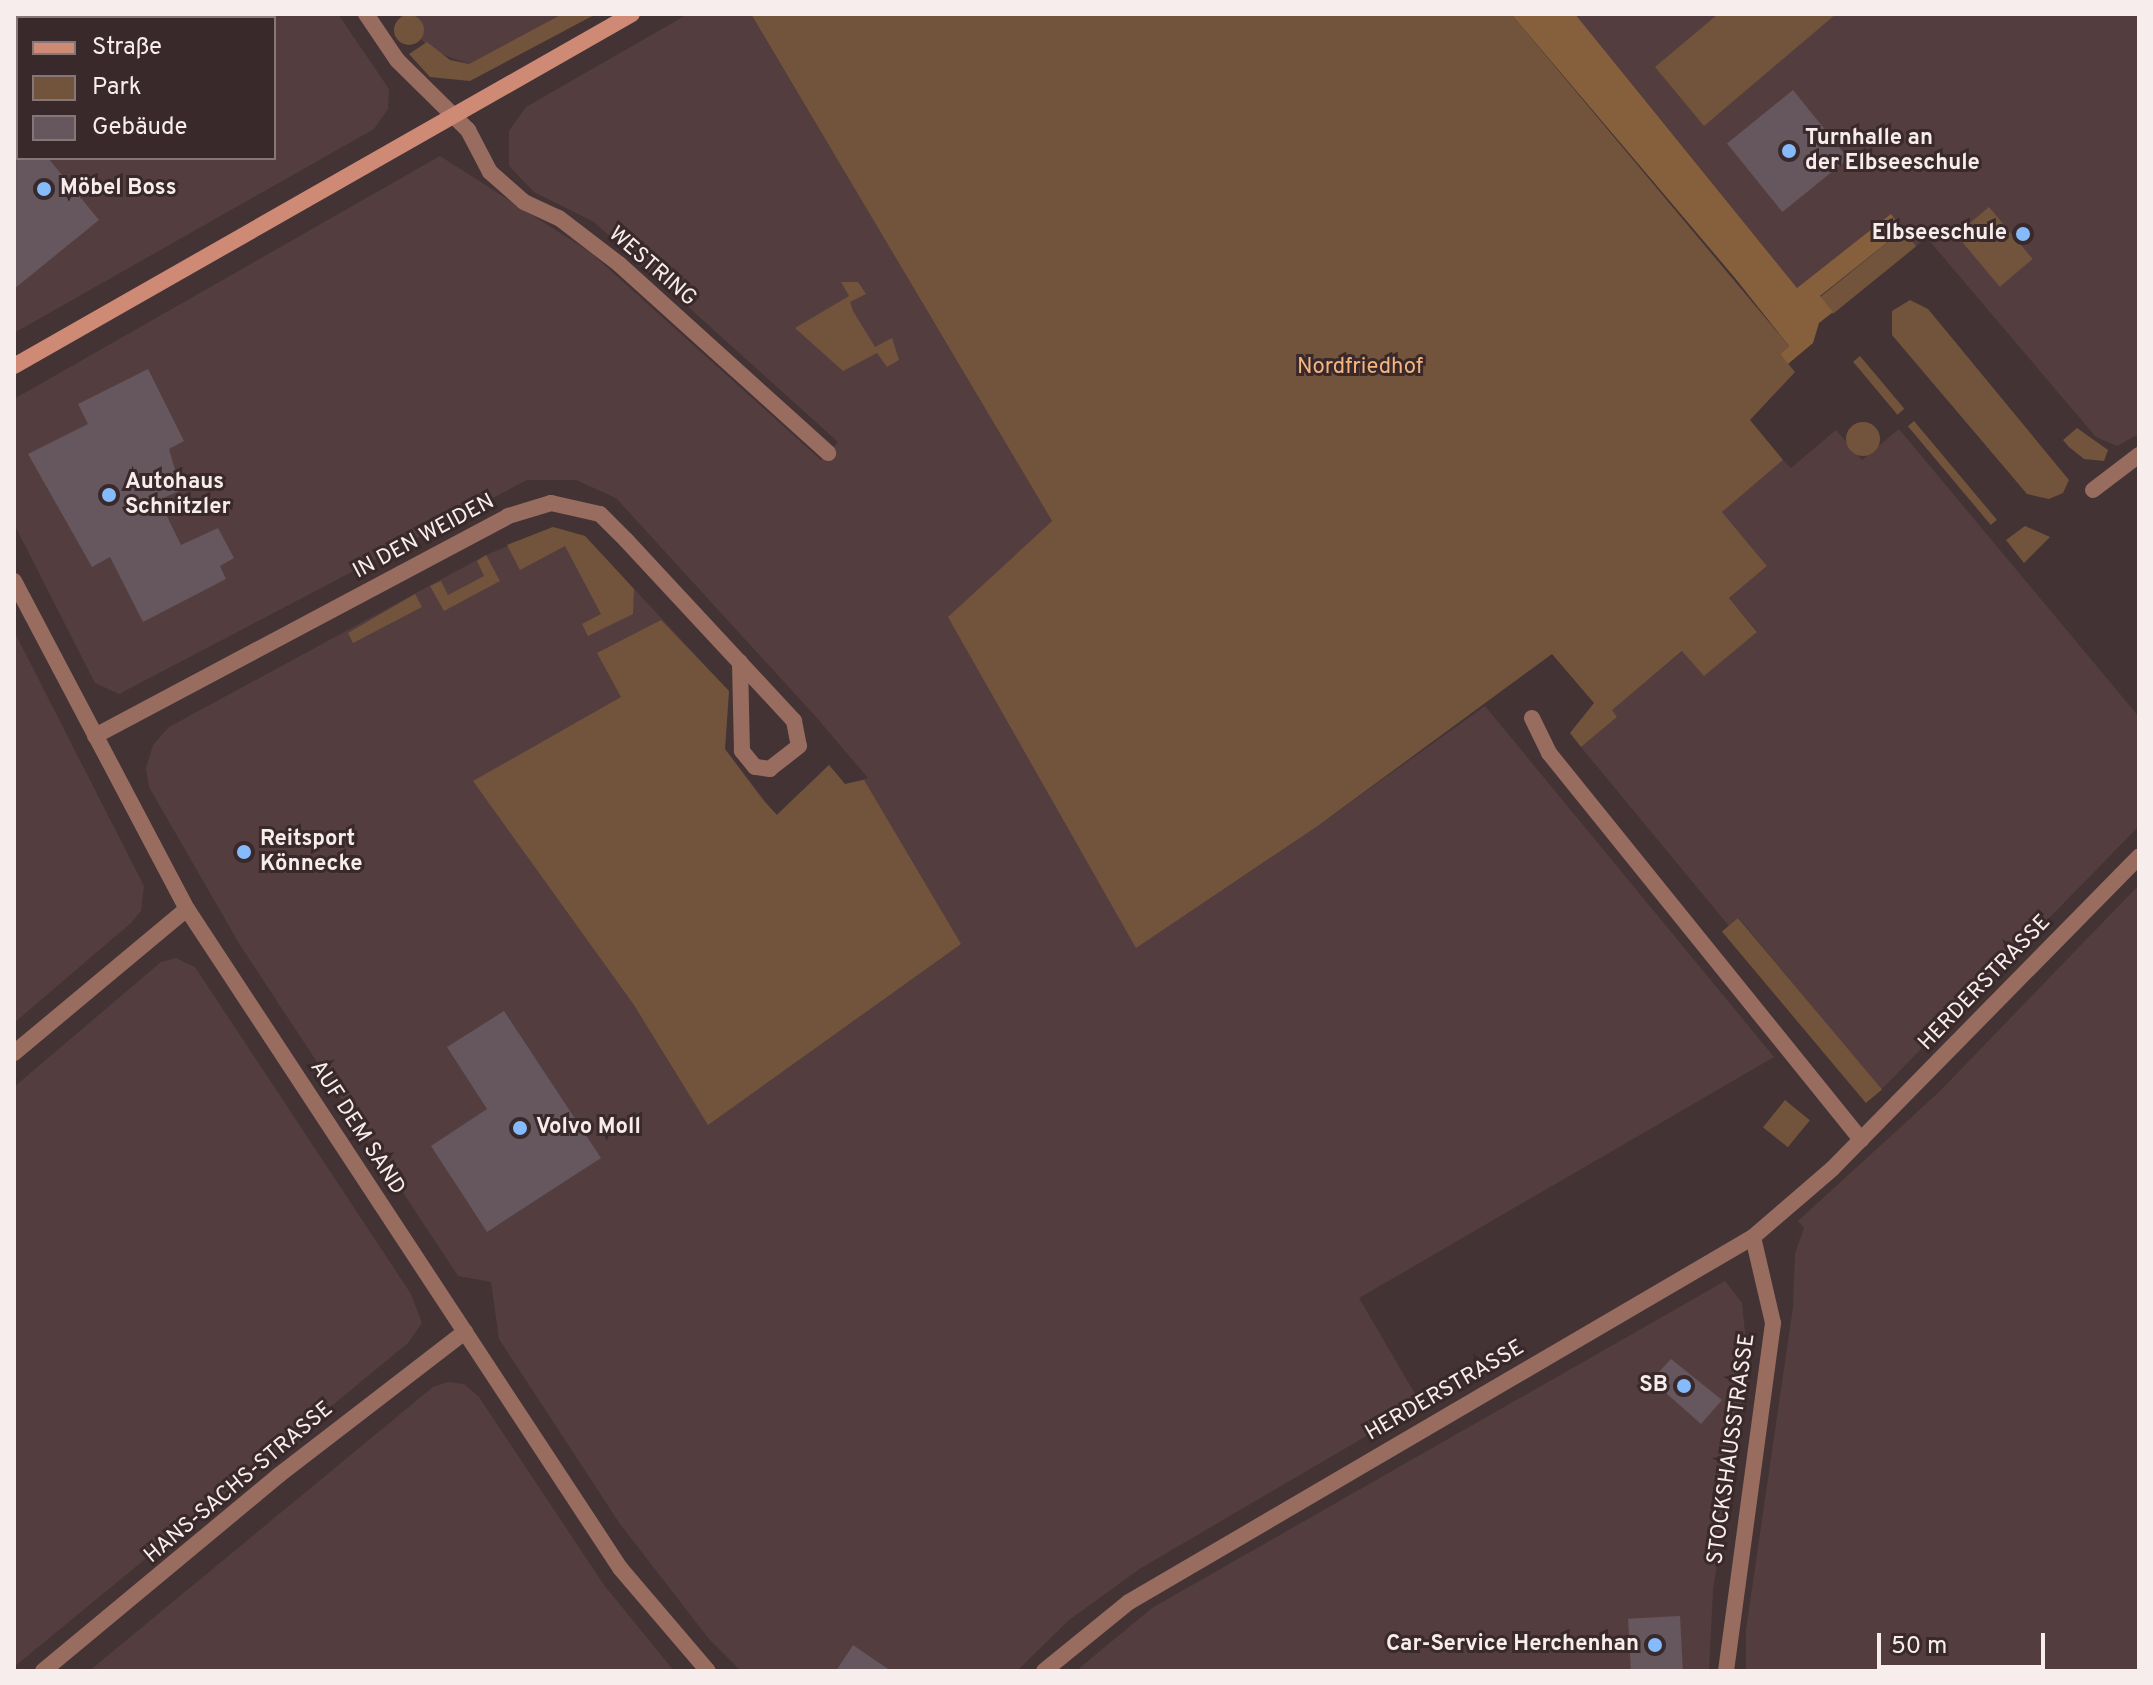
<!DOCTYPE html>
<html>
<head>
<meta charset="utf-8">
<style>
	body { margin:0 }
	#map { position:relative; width:2153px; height:1685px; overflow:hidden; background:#433334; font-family:Overpass,sans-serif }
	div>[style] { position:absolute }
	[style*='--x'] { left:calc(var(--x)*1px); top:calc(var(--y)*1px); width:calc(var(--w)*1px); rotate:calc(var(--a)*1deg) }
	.built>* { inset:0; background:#543d3f }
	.green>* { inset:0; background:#71543b; transform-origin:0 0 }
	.round { border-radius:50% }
	.forest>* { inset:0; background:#865f3c }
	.building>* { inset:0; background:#66565d; transform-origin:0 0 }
	.minor>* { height:16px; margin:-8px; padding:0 8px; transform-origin:8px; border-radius:8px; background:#986d60 }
	.tertiary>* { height:16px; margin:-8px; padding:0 8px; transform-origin:8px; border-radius:8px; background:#986d60 }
	.secondary>* { height:16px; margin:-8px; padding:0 8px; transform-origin:8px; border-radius:8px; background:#ce8a75 }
	.dots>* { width:22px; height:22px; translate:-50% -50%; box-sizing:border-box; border:4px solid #39292a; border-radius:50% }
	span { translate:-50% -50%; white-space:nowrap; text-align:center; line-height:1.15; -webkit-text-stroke:6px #39292a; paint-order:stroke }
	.poi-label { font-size:22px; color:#f8eded; font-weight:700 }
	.left { translate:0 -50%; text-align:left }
	.right { translate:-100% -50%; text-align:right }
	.street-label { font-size:22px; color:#f8eded }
	.park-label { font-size:22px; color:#f5b57f }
	.frame { position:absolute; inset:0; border:16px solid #f8eded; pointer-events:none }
	.legend { position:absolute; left:16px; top:16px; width:260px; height:144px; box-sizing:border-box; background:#39292a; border:2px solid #857778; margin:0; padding:10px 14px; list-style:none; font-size:24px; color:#f8eded }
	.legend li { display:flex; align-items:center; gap:16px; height:40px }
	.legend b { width:40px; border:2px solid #857778 }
	.scale { position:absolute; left:1877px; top:1633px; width:168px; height:36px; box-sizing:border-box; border:4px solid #f8eded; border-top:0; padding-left:10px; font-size:24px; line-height:28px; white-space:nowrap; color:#f8eded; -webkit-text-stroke:6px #39292a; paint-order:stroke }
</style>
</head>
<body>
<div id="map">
	<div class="built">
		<div style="clip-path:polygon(evenodd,14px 14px,338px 14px,389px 89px,388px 109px,374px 129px,14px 333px,14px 14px,18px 18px,274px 18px,274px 158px,18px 158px,18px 18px)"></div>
		<div style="clip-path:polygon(398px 14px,562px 14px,469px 64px,432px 51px)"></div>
		<div style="clip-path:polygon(688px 14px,751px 14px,1052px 521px,983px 585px,1319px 825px,1485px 706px,1774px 1057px,1359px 1298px,1421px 1404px,1141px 1568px,1069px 1620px,1017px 1671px,741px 1671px,709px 1639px,620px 1524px,499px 1339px,491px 1282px,458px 1276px,240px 945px,149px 787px,146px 768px,153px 745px,169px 727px,486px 555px,553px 527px,585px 536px,729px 691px,725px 749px,776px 815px,829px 765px,845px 784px,868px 778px,816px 717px,616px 498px,576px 480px,527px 480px,119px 694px,95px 683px,14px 524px,14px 399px,440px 156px,590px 252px,821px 460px,838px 442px,594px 222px,534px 192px,509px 166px,509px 131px,526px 107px)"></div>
		<div style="clip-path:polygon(1575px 14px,2139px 14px,2139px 434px,2117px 446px,2096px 437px,1927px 238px,1916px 246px,1891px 215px,1797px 288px)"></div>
		<div style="clip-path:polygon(1899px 429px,2139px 717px,2139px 826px,1881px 1090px,1739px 918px,1729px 926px,1581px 747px,1617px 717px,1611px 710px,1683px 651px,1757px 631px,1729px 598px,1767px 566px,1722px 512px,1783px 460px,1791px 468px,1836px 430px,1862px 460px)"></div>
		<div style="clip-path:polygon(14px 631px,144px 886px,141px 911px,131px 923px,14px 1023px)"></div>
		<div style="clip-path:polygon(2139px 885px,2139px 1671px,1746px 1671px,1746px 1630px,1793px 1307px,1795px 1254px,1804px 1228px,1798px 1221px,1939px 1092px)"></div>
		<div style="clip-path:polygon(176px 958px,195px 967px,411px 1294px,422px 1323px,408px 1343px,14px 1667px,14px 1087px,161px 962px)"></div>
		<div style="clip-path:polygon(1725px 1281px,1742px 1303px,1748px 1362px,1713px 1590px,1709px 1671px,1076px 1671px,1152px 1608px)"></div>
		<div style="clip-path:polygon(448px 1382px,464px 1384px,479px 1397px,604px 1585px,674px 1671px,89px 1671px,433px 1387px)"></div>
	</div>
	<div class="green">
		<div style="clip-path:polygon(562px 14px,596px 14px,470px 81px,430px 77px,409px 54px,427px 42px,450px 60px,469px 64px)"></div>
		<div style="clip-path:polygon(751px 14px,1511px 14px,1789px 346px,1780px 354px,1795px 372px,1750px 420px,1783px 460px,1722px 512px,1767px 566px,1729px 598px,1757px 632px,1704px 676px,1682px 651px,1612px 710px,1617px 717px,1581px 747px,1570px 733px,1594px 703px,1552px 654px,1319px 825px,1136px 948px,948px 617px,1052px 521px)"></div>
		<div style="clip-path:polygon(1718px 14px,1836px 14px,1704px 126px,1655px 67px)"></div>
		<div class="round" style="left:394px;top:15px;width:30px;height:30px"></div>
		<div style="left:1989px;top:207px;width:68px;height:43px;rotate:50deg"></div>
		<div style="left:1903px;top:230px;width:21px;height:107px;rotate:51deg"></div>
		<div style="clip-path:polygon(841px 282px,858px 282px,866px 294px,850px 302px,853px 311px,875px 347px,892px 338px,899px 360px,887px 367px,877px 353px,843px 371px,795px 328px,849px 296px)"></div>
		<div style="clip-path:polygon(1910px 300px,1928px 309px,2069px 480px,2063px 493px,2049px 499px,2027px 494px,1892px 335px,1892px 311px)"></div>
		<div style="left:1860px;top:356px;width:69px;height:9px;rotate:50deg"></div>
		<div style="left:1914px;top:421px;width:129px;height:8px;rotate:50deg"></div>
		<div class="round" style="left:1846px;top:422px;width:34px;height:34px"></div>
		<div style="clip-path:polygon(2077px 428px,2108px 450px,2104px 461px,2084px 459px,2069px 447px,2063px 440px)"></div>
		<div style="clip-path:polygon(2025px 526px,2050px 537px,2024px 563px,2006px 540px)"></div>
		<div style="clip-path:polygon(553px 527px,585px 536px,634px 589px,633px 614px,588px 636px,582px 624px,601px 614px,565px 546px,520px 570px,507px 545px)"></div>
		<div style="clip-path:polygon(486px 555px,500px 581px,444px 611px,430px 586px,441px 581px,448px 595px,484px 576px,477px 561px)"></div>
		<div style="clip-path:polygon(415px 594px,422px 607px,353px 643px,348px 633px)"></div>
		<div style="clip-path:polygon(661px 620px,729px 691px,725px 749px,763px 800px,777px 815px,829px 765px,845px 784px,864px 780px,961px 944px,708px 1125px,634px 1005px,473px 781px,621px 697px,597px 653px)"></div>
		<div style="left:1738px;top:918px;width:224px;height:21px;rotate:50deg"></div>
		<div style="left:1785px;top:1100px;width:32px;height:35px;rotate:39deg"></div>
	</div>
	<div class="forest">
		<div style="clip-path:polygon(1511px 14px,1575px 14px,1797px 288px,1891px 214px,1903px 230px,1820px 296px,1833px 312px,1819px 323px,1813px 343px,1788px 364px,1780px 354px,1789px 346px,1735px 278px)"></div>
	</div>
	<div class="building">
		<div style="left:1793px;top:90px;width:88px;height:85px;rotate:51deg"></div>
		<div style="clip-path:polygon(14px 158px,48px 158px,99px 220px,14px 289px)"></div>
		<div style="clip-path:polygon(148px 369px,184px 441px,169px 449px,181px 490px,159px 500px,181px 545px,218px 528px,234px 558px,220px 566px,226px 579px,143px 622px,110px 557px,92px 567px,28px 454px,88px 424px,78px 404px)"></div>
		<div style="clip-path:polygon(504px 1011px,601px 1158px,487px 1232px,431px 1146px,487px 1109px,447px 1047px)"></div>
		<div style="clip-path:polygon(1671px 1359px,1722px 1400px,1701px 1424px,1667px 1394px,1658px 1373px)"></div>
		<div style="left:1680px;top:1616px;width:55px;height:52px;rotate:87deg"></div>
		<div style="clip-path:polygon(853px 1645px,891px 1671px,836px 1671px)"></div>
	</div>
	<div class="minor">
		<div style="--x:366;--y:14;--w:55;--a:56"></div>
		<div style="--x:397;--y:60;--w:100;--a:44.6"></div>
		<div style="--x:468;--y:130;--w:47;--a:62.4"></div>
		<div style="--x:490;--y:172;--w:45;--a:41.4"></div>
		<div style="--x:524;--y:202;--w:38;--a:25"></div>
		<div style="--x:559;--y:218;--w:76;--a:37.5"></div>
		<div style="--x:619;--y:264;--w:282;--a:42.1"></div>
		<div style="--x:2093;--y:490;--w:58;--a:-37.3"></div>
		<div style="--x:1532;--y:718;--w:39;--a:64"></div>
		<div style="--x:1549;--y:753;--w:497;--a:51.1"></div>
		<div style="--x:95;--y:736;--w:468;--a:-28"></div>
		<div style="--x:508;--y:516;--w:45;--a:-16.8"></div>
		<div style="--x:551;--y:503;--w:50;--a:12.7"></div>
		<div style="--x:600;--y:514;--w:37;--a:45"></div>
		<div style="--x:626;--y:540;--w:247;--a:47.1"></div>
		<div style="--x:794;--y:721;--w:25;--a:79"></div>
		<div style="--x:799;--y:746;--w:37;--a:142"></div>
		<div style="--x:770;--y:769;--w:15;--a:-172"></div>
		<div style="--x:755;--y:767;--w:21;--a:-129"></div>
		<div style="--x:742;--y:751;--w:89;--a:-91.3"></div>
		<div style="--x:14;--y:1053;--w:225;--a:-39.8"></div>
		<div style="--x:43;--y:1671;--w:307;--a:-39.7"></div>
		<div style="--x:279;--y:1475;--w:235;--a:-37.6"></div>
		<div style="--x:1044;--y:1671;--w:109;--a:-39.1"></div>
		<div style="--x:1129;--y:1602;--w:723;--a:-30.32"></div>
		<div style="--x:1753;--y:1237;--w:104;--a:-40.7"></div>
		<div style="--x:1832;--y:1169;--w:438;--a:-45.5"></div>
		<div style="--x:1726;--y:1671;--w:351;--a:-82.3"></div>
		<div style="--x:1773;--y:1323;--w:88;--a:-103.1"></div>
	</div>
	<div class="tertiary">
		<div style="--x:14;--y:581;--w:371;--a:62.2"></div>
		<div style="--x:187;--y:909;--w:789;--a:56.69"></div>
		<div style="--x:620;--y:1568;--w:135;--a:49.5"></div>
	</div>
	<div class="secondary">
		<div style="--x:14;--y:366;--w:711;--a:-29.66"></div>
	</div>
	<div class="dots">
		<div style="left:1789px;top:151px;background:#85bbfb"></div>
		<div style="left:44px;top:189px;background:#85bbfb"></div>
		<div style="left:2023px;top:234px;background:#85bbfb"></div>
		<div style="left:109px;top:495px;background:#85bbfb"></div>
		<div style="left:244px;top:852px;background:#85bbfb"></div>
		<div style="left:520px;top:1128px;background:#85bbfb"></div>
		<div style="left:1684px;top:1386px;background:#85bbfb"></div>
		<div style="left:1655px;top:1645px;background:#85bbfb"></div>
	</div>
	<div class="poi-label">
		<span class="left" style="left:1805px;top:151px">Turnhalle an<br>der Elbseeschule</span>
		<span class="left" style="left:60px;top:189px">Möbel Boss</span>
		<span class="right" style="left:2007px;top:234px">Elbseeschule</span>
		<span class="left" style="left:125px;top:495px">Autohaus<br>Schnitzler</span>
		<span class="left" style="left:260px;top:852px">Reitsport<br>Könnecke</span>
		<span class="left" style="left:536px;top:1128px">Volvo Moll</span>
		<span class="right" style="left:1668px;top:1386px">SB</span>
		<span class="right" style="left:1639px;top:1645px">Car-Service Herchenhan</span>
	</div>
	<div class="street-label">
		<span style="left:652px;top:267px;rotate:41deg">WESTRING</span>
		<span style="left:424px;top:537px;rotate:-28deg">IN DEN WEIDEN</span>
		<span style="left:1985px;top:983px;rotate:-46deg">HERDERSTRASSE</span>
		<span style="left:357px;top:1128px;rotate:57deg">AUF DEM SAND</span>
		<span style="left:1445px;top:1391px;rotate:-30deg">HERDERSTRASSE</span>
		<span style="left:1732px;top:1449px;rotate:-82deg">STOCKSHAUSSTRASSE</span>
		<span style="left:239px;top:1483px;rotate:-40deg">HANS-SACHS-STRASSE</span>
	</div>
	<div class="park-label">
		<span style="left:1360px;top:368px">Nordfriedhof</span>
	</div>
	<div class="frame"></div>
	<ul class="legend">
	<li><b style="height:10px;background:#ce8a75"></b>Straße</li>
	<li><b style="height:22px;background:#71543b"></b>Park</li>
	<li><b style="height:22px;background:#66565d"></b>Gebäude</li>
	</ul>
	<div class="scale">50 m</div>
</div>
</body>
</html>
